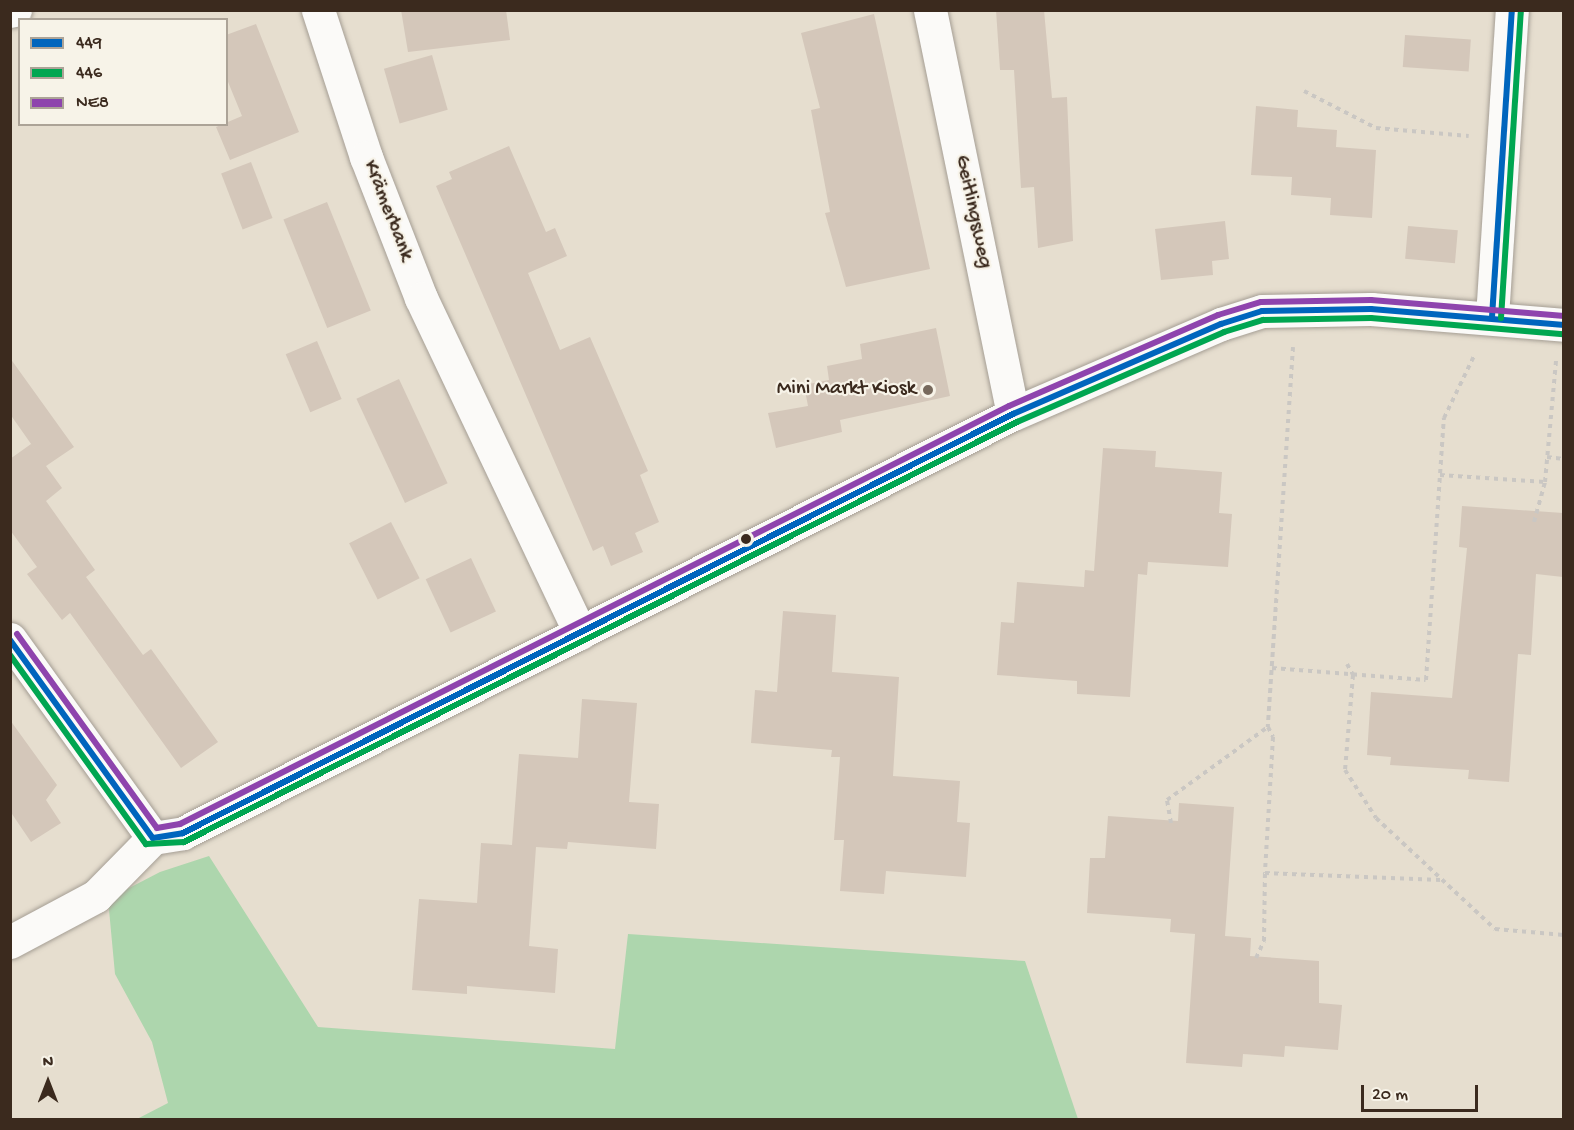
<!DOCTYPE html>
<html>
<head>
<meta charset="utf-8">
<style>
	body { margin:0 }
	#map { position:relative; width:1574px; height:1130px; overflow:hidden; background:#e6decf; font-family:"Gochi Hand",sans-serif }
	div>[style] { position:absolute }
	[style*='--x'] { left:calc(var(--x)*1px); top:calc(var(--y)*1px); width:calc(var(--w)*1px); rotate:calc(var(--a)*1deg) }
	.green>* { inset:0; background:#add6ad }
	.building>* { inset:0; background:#d4c7ba; transform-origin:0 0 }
	.path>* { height:4px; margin-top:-2px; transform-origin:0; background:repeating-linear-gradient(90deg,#cac7c3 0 4.5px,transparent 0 9px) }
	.roads { filter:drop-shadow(0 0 2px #a59e94) drop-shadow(0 0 2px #a59e94) }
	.minor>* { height:33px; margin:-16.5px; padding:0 16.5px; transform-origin:16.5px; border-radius:16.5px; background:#fbfaf8 }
	.bus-1>* { height:6px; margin:-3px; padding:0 3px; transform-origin:3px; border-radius:3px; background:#0065bd }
	.bus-2>* { height:6px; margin:-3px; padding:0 3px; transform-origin:3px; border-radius:3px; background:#00a651 }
	.bus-3>* { height:6px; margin:-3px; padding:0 3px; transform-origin:3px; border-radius:3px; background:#8e44ad }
	.dots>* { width:16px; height:16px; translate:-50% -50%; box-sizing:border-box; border:3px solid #f7f3e8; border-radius:50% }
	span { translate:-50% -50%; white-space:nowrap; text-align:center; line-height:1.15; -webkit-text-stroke:4.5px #f7f3e8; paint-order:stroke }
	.street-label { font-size:21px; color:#3b2a1e }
	.poi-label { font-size:21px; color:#3b2a1e }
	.right { translate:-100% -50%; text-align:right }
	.frame { position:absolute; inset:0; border:12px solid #3b2a1e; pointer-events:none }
	.legend { position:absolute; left:18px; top:18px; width:210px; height:108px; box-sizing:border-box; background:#f7f3e8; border:2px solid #aca397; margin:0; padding:8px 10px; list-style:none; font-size:18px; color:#3b2a1e }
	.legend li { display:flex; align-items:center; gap:12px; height:30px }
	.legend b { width:30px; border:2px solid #aca397 }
	.north { position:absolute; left:18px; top:1052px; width:60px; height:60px; -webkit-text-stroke:4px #f7f3e8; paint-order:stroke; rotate:0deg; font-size:16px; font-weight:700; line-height:24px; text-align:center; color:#3b2a1e }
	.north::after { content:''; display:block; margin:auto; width:21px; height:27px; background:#3b2a1e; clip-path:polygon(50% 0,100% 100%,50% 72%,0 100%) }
	.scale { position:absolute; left:1361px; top:1085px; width:117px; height:27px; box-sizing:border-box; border:3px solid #3b2a1e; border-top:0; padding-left:8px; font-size:18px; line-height:21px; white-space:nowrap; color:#3b2a1e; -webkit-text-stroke:4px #f7f3e8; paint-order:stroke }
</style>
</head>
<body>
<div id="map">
	<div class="green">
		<div style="clip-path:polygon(209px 856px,318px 1027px,615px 1049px,628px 934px,1025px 961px,1078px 1119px,137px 1119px,168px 1103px,152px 1042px,115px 974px,108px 899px,160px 872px)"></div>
	</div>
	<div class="building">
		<div style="clip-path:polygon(401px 10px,506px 10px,510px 40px,408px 52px)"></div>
		<div style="clip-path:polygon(996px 10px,1044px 10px,1052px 98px,1067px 97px,1073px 241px,1038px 248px,1034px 187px,1021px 188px,1014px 70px,1000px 70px)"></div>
		<div style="clip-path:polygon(874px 14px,930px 269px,846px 287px,825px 213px,830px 212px,811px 110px,820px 108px,801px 33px)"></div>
		<div style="clip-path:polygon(256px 24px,299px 132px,230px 160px,216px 127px,242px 116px,226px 77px,226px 35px)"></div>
		<div style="left:1405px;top:35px;width:66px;height:32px;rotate:4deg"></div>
		<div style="left:432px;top:55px;width:57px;height:50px;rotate:74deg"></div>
		<div style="clip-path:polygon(1256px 106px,1298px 110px,1297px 127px,1337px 130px,1336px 147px,1376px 150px,1372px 218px,1330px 215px,1331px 198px,1291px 195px,1292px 177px,1251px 175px)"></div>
		<div style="clip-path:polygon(509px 146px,546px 232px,555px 228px,567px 256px,528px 273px,560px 350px,590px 337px,648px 471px,640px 475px,659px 522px,635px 533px,643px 552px,611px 566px,603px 546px,593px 551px,436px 186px,452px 179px,449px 172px)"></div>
		<div style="left:251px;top:162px;width:60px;height:32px;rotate:69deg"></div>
		<div style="left:327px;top:202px;width:117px;height:47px;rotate:68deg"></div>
		<div style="clip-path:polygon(1225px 221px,1229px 259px,1212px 261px,1213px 275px,1161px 280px,1155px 229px)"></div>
		<div style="left:1408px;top:226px;width:50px;height:33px;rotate:5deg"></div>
		<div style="clip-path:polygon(936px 328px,950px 396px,840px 420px,842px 432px,776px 448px,768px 413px,808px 406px,804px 385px,829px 380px,827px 366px,862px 359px,860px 344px)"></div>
		<div style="left:317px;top:341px;width:63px;height:34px;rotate:67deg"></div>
		<div style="clip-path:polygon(10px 358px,74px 447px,46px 466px,62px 488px,46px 501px,95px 570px,86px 577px,143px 655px,151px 649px,218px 742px,181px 768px,70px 613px,62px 620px,27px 574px,37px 567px,10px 530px,10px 459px,31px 444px,36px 451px,10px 414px)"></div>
		<div style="left:399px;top:379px;width:115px;height:47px;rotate:65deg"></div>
		<div style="clip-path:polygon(1103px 448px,1156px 451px,1155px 467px,1222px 472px,1219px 513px,1232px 514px,1228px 567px,1148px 562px,1147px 575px,1138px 574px,1130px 697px,1077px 694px,1077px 681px,997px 675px,1001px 622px,1014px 623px,1017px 582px,1084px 587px,1085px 570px,1094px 571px)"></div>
		<div style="clip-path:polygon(1462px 506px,1563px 513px,1563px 577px,1536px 574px,1531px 655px,1518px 654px,1509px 782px,1468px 779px,1469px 770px,1390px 765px,1391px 757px,1367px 755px,1371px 692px,1452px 698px,1467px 548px,1459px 547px)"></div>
		<div style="left:391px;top:522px;width:63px;height:47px;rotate:63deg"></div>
		<div style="left:471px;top:558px;width:59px;height:50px;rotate:65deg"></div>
		<div style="clip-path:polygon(783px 611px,836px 615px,832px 672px,899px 677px,893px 776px,960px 781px,957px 822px,970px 823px,966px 877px,886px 871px,884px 894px,840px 891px,844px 840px,834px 840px,840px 757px,831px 757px,832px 750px,751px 743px,755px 690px,777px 692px)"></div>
		<div style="clip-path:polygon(582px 699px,637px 703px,629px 802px,659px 804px,656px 849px,568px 842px,567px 849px,536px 847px,529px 946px,558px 949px,555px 993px,467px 986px,467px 994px,412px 990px,419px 899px,477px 903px,481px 843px,512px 845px,519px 754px,578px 758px)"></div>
		<div style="clip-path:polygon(10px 720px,57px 785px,46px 800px,61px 823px,31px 842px,10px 811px)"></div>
		<div style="clip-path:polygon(1179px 803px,1234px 807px,1225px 936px,1251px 938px,1250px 956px,1319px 961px,1319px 1003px,1342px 1005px,1338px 1050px,1285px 1046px,1284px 1057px,1243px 1054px,1242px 1067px,1186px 1063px,1195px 934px,1170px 932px,1171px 919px,1087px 913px,1090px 858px,1105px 858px,1108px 816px,1178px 821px)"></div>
	</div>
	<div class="path">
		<div style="--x:1304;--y:91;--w:81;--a:27.2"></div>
		<div style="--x:1376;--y:128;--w:93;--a:4.9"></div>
		<div style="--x:1293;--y:347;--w:381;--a:93.8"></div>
		<div style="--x:1268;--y:727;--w:11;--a:63"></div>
		<div style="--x:1273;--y:737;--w:136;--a:93.4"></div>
		<div style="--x:1265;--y:873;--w:176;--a:2.3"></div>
		<div style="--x:1547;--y:457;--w:17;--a:7"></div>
		<div style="--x:1440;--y:475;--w:105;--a:3.8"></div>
		<div style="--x:1534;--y:522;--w:41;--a:-74.6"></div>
		<div style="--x:1545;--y:482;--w:122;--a:-84.8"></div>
		<div style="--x:1347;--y:664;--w:13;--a:61"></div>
		<div style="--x:1353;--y:675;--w:95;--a:94.8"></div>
		<div style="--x:1345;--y:770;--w:57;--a:57.1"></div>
		<div style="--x:1376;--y:818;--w:163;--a:43"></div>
		<div style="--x:1495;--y:929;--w:69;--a:5"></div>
		<div style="--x:1272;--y:668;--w:154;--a:4.5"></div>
		<div style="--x:1426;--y:680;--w:263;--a:-86.1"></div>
		<div style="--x:1444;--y:418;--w:71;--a:-64.2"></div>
		<div style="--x:1171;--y:823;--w:23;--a:-100"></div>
		<div style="--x:1167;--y:800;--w:125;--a:-35.9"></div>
		<div style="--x:1256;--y:958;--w:19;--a:-65"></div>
		<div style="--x:1264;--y:941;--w:68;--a:-89.2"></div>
	</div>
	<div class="roads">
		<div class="minor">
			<div style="--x:318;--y:10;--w:155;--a:71.9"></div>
			<div style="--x:366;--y:157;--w:151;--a:68.7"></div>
			<div style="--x:421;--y:298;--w:371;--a:64.6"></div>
			<div style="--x:930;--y:10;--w:412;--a:78.4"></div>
			<div style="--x:10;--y:11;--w:5;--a:-11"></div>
			<div style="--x:1492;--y:317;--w:308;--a:-86.3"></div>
			<div style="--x:10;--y:639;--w:245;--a:54.3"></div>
			<div style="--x:153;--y:838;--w:30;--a:-9"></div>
			<div style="--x:183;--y:833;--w:930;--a:-26.79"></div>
			<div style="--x:1013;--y:414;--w:227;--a:-23.4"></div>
			<div style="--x:1221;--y:324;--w:43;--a:-17.6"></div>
			<div style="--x:1262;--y:311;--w:109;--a:-1.1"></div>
			<div style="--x:1371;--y:309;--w:194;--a:4.7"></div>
			<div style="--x:10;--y:942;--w:98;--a:-28.1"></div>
			<div style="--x:96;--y:896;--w:81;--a:-45.5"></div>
		</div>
	</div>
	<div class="bus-1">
		<div style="--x:1492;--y:317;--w:308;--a:-86.3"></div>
		<div style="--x:10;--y:640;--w:244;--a:54.2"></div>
		<div style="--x:153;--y:838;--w:30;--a:-9"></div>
		<div style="--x:183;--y:833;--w:930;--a:-26.79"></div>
		<div style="--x:1013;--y:414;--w:227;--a:-23.4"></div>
		<div style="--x:1221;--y:324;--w:43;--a:-17.6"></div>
		<div style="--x:1262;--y:311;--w:109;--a:-1.1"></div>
		<div style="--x:1371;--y:309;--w:194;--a:4.7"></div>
	</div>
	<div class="bus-2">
		<div style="--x:1501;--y:318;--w:308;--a:-86.3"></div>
		<div style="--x:10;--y:655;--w:233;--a:54.3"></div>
		<div style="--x:146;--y:844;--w:38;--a:-3"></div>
		<div style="--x:184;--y:842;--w:933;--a:-26.76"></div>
		<div style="--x:1017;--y:422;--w:226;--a:-23.5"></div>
		<div style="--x:1224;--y:332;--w:41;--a:-17.1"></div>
		<div style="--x:1263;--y:320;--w:108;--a:-1.1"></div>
		<div style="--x:1371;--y:318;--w:193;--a:4.8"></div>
	</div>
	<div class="bus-3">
		<div style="--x:17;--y:634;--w:239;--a:54.2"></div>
		<div style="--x:157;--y:828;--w:23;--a:-10"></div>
		<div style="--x:180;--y:824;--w:928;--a:-26.76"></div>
		<div style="--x:1009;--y:406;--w:228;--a:-23.5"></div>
		<div style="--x:1218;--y:315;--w:45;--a:-16.8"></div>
		<div style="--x:1261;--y:302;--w:110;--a:-1"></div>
		<div style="--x:1371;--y:300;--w:194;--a:4.7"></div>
	</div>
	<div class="dots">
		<div style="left:928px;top:390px;background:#77695c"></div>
		<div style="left:746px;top:539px;background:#3b2a1e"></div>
	</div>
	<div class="street-label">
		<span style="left:387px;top:211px;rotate:69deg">Krämerbank</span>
		<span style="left:972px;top:212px;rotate:78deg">Geitlingsweg</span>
	</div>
	<div class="poi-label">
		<span class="right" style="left:916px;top:390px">Mini Markt Kiosk</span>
	</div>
	<div class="frame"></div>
	<ul class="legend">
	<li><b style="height:8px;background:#0065bd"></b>449</li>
	<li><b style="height:8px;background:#00a651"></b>446</li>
	<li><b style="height:8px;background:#8e44ad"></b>NE8</li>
	</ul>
	<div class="north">N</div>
	<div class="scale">20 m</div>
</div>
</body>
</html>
